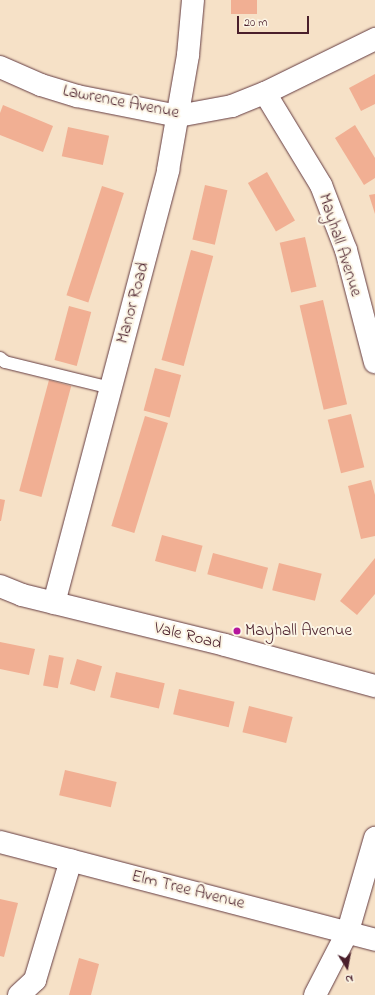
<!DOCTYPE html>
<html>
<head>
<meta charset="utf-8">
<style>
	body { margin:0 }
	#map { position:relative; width:375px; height:995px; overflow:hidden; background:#f6e1c7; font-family:"Indie Flower",sans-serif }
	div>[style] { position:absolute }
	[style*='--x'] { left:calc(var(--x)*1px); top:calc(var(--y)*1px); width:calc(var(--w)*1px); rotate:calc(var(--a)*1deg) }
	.building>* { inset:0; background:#f1af93; transform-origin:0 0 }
	.roads { filter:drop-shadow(0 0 1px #643c42) drop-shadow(0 0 1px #643c42) }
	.service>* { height:12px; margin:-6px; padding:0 6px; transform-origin:6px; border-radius:6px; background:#fff }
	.minor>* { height:22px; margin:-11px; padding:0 11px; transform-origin:11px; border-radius:11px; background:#fff }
	.dots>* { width:11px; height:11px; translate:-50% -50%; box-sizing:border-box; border:2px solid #fcf5e5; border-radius:50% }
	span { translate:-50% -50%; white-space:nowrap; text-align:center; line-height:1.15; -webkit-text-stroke:4px #fcf5e5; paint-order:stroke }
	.street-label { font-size:17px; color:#4a1f2b }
	.poi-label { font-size:17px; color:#4a1f2b }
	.left { translate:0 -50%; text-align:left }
	.north { position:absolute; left:327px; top:947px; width:40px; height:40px; -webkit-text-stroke:3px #fcf5e5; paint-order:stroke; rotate:169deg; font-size:11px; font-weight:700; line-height:16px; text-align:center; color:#4a1f2b }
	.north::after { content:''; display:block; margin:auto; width:14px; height:18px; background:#4a1f2b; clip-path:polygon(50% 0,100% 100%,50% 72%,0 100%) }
	.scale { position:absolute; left:237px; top:16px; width:72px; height:18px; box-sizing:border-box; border:2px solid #4a1f2b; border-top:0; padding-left:5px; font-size:12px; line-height:14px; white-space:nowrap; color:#4a1f2b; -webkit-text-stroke:3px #fcf5e5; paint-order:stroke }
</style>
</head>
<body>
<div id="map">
	<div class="building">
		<div style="left:231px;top:0;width:26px;height:14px"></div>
		<div style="clip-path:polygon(375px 74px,375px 104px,361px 111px,349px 88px)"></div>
		<div style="clip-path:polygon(3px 105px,53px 126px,43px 152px,0 135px,0 113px)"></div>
		<div style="clip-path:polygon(355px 125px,375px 158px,375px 178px,364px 185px,335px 138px)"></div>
		<div style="left:68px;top:127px;width:42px;height:30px;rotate:12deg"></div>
		<div style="left:267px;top:172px;width:56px;height:22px;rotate:60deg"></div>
		<div style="left:205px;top:185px;width:23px;height:56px;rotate:13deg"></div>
		<div style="left:102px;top:186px;width:23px;height:115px;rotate:18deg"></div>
		<div style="clip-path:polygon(375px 194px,375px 214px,369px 195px)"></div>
		<div style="left:305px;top:237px;width:51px;height:26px;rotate:77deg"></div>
		<div style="left:191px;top:250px;width:23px;height:114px;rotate:15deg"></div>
		<div style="left:323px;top:300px;width:107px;height:24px;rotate:77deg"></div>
		<div style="left:69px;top:306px;width:23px;height:56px;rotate:15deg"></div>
		<div style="left:155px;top:368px;width:27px;height:44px;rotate:15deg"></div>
		<div style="left:49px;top:380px;width:23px;height:115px;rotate:15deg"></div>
		<div style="left:351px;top:414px;width:55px;height:24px;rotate:76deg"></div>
		<div style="left:145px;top:416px;width:24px;height:115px;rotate:17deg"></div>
		<div style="clip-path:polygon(371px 480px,375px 495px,375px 536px,361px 539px,348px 486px)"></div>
		<div style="clip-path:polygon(0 499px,5px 500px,1px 521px,0 521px)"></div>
		<div style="left:162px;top:535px;width:42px;height:27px;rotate:15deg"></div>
		<div style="left:213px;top:553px;width:57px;height:22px;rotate:15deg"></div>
		<div style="clip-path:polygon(375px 558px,375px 594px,357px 615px,340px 601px)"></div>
		<div style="left:279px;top:563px;width:44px;height:28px;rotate:14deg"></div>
		<div style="clip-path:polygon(0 642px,35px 649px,29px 675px,0 669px)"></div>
		<div style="left:49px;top:655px;width:15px;height:31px;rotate:11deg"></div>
		<div style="left:77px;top:659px;width:26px;height:26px;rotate:16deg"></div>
		<div style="left:116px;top:672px;width:50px;height:26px;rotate:13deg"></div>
		<div style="left:179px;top:689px;width:57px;height:26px;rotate:13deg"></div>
		<div style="left:249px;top:706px;width:45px;height:27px;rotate:14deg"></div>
		<div style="left:65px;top:770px;width:53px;height:26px;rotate:13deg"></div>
		<div style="clip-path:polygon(0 899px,18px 903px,4px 957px,0 956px)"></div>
		<div style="clip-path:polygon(79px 958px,99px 964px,91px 995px,69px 995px)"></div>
	</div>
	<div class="roads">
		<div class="service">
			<div style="--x:0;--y:358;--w:6;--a:39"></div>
			<div style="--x:5;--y:362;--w:109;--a:13.8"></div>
		</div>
		<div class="minor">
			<div style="--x:0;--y:67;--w:45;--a:23.7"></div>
			<div style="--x:41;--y:85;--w:38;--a:17"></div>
			<div style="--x:77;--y:96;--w:103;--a:11.2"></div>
			<div style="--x:178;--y:116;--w:55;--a:-10.5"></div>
			<div style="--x:232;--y:106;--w:35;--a:-22"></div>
			<div style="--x:265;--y:93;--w:123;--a:-26.1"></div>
			<div style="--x:265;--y:93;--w:108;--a:58.7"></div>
			<div style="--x:321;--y:185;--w:70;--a:69"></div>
			<div style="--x:346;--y:250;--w:116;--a:75.5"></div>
			<div style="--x:0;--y:586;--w:24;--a:22"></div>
			<div style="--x:22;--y:595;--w:209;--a:13.8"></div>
			<div style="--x:225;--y:645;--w:156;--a:15.3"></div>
			<div style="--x:54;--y:603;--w:448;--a:-75.2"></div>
			<div style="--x:168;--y:170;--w:117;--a:-80.1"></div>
			<div style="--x:188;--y:55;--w:55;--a:-84.8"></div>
			<div style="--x:0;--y:842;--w:388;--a:14.6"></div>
			<div style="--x:19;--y:995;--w:22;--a:-43"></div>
			<div style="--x:35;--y:980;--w:125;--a:-73.3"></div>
			<div style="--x:315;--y:995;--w:72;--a:-62.7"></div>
			<div style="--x:348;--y:931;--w:97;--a:-73.8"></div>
		</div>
	</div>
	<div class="dots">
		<div style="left:237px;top:631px;background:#b5179e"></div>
	</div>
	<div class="street-label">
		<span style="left:121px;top:102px;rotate:11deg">Lawrence Avenue</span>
		<span style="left:340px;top:245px;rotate:72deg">Mayhall Avenue</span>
		<span style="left:133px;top:303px;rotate:-75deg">Manor Road</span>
		<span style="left:188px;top:636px;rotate:14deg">Vale Road</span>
		<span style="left:188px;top:890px;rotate:14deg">Elm Tree Avenue</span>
	</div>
	<div class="poi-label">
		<span class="left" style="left:245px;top:631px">Mayhall Avenue</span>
	</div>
	<div class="north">N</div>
	<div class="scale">20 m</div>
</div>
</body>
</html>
